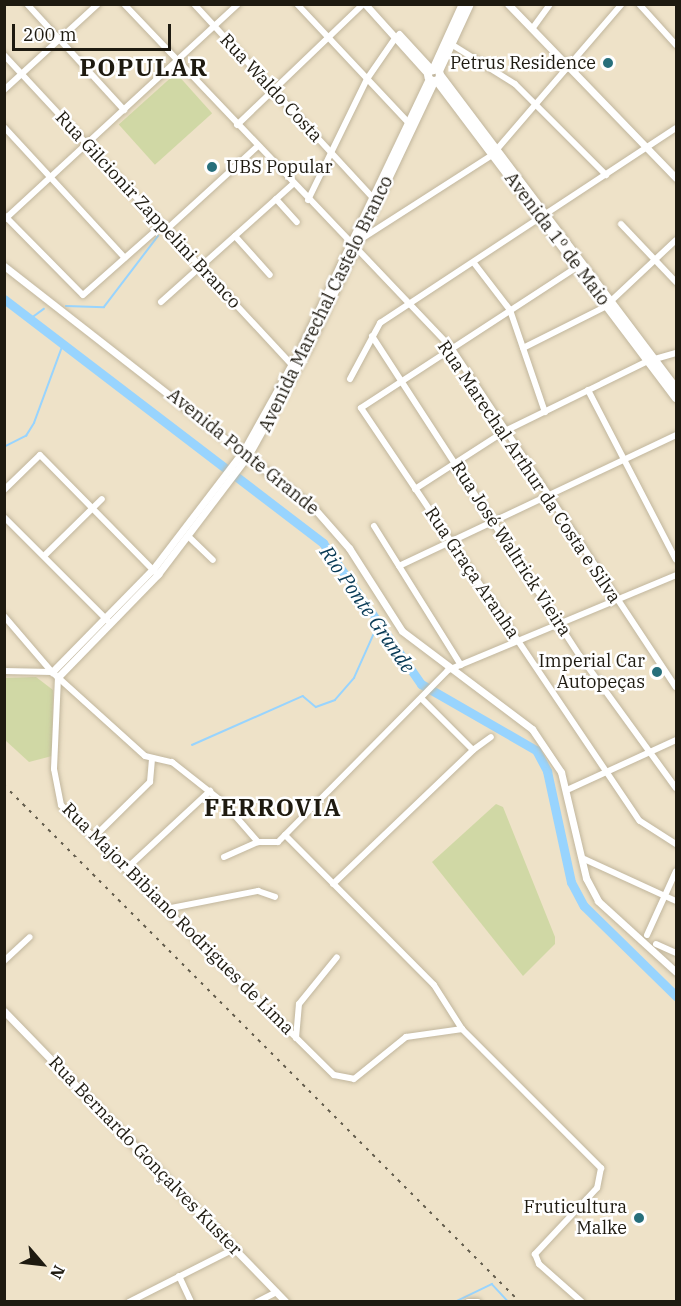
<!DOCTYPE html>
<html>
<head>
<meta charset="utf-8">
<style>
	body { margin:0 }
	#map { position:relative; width:681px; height:1306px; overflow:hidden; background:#eee2c8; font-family:"IBM Plex Serif",serif }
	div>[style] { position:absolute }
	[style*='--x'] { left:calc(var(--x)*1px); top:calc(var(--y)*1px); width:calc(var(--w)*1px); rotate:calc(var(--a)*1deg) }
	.green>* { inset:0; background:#d0d8a5; transform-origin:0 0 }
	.stream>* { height:1.5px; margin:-0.75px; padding:0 0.75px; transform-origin:0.75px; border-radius:0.75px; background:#98d4fe }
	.river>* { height:9px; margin:-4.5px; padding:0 4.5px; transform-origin:4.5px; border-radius:4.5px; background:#98d4fe }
	.roads { filter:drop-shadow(0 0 2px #c1b69d) drop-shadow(0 0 2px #c1b69d) }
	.minor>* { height:6px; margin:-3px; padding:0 3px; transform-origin:3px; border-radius:3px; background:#fff }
	.tertiary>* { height:7px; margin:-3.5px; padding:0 3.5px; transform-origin:3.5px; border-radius:3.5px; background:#fff }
	.secondary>* { height:8px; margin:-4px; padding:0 4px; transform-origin:4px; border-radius:4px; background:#fff }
	.secondary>.ring { margin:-4px; padding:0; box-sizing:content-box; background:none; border:8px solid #fff; border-radius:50% }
	.rail>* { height:1.5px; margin-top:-0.75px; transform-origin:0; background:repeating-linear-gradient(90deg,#635d4d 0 3px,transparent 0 9px) }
	.dots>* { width:16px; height:16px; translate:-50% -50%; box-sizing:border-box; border:3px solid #fff; border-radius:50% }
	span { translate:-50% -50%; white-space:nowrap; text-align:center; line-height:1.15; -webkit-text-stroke:5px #fff; paint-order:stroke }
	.poi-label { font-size:18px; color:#1e1a10 }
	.right { translate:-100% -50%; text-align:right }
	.left { translate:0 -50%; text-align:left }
	.street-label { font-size:18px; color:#1e1a10 }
	.water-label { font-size:20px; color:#083a55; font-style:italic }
	.district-label { font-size:24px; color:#1e1a10; font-weight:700; letter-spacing:1.5px }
	.frame { position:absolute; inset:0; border:6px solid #1e1a10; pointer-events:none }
	.north { position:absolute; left:12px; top:1234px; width:60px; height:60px; -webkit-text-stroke:4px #fff; paint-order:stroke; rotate:118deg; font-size:16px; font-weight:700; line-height:24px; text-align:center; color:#1e1a10 }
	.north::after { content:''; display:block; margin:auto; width:21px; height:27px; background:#1e1a10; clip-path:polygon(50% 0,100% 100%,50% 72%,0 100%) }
	.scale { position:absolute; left:12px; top:24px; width:159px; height:27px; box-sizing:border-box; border:3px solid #1e1a10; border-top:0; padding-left:8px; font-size:18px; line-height:21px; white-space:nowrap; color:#1e1a10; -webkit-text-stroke:4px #fff; paint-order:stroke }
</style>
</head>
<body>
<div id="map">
	<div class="green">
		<div style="left:176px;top:73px;width:54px;height:77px;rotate:48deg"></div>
		<div style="clip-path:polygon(36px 677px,53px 690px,52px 756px,29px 762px,5px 740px,5px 678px)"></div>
		<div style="clip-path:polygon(496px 804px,503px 807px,555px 937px,555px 944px,523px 976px,432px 862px)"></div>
	</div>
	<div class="stream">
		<div style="--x:66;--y:306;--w:38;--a:2"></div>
		<div style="--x:104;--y:307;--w:89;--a:-52.7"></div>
		<div style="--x:30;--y:319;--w:17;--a:-36"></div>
		<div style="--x:4;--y:447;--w:25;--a:-27"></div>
		<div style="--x:26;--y:436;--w:15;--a:-58"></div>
		<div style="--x:34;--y:423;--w:84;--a:-69.8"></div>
		<div style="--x:192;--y:745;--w:121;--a:-23.8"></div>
		<div style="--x:303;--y:696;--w:17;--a:40"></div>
		<div style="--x:316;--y:707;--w:20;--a:-20"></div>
		<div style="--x:335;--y:700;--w:29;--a:-49"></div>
		<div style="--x:354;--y:678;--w:61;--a:-65.9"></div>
		<div style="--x:455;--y:1302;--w:41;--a:-25.9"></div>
		<div style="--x:492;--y:1284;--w:25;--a:47"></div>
	</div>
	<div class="river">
		<div style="--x:4;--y:299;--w:402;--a:37.4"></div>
		<div style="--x:323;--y:543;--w:172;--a:55.2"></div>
		<div style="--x:421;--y:684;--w:133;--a:29.9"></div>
		<div style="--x:536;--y:750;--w:24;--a:62"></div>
		<div style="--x:547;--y:771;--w:114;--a:77.8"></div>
		<div style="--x:571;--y:882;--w:27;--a:62"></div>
		<div style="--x:584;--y:906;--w:129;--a:44.4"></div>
	</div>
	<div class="roads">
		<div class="minor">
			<div style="--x:27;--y:4;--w:144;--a:47.5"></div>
			<div style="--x:124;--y:4;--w:476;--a:46.4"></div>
			<div style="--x:452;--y:349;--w:405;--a:56.5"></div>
			<div style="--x:194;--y:4;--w:263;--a:47.3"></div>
			<div style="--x:297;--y:4;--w:162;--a:46.8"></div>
			<div style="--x:639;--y:4;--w:55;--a:47.9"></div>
			<div style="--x:532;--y:29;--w:31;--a:-54"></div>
			<div style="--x:451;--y:44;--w:75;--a:32"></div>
			<div style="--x:515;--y:84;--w:129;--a:45"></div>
			<div style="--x:4;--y:55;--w:423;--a:47.1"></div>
			<div style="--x:4;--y:90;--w:127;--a:-42.5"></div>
			<div style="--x:237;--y:125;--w:175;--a:-43.8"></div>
			<div style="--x:4;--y:127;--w:178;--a:47.3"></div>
			<div style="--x:276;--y:199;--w:31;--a:48"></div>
			<div style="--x:308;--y:200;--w:135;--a:-64"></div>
			<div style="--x:367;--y:79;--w:51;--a:-55.4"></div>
			<div style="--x:4;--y:215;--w:112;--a:45.4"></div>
			<div style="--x:83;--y:295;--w:106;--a:-41.5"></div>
			<div style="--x:4;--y:220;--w:318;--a:-42.7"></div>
			<div style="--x:621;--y:224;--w:80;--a:46.5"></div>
			<div style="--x:167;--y:229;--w:123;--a:-42.4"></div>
			<div style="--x:235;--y:236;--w:52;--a:48.1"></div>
			<div style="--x:355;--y:243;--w:163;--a:-32.7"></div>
			<div style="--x:492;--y:155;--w:199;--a:-49.3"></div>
			<div style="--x:474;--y:263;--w:59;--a:52.5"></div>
			<div style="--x:510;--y:310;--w:108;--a:71.1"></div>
			<div style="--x:577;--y:267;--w:258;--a:146.9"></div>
			<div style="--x:361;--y:408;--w:498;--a:56"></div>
			<div style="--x:640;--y:821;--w:43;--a:32.6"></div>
			<div style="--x:611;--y:301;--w:89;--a:-43.2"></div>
			<div style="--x:161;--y:302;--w:177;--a:-41.8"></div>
			<div style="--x:372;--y:336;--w:382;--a:57"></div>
			<div style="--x:580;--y:656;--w:163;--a:54"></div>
			<div style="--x:523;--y:348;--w:94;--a:-26.6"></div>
			<div style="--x:350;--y:379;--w:64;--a:-61.8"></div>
			<div style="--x:380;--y:323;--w:354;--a:-33.4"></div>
			<div style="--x:588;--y:390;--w:191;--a:62.6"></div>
			<div style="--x:415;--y:489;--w:107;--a:-32.8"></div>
			<div style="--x:505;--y:431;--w:159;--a:-26.1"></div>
			<div style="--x:648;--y:361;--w:29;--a:-16"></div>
			<div style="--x:4;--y:490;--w:50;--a:-44.2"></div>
			<div style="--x:40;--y:455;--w:164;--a:45.5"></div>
			<div style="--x:4;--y:517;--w:147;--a:45"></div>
			<div style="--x:374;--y:526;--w:164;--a:58"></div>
			<div style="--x:189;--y:537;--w:33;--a:44"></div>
			<div style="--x:44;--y:556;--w:81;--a:-44.5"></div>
			<div style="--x:399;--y:566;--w:306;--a:-25.3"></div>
			<div style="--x:4;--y:616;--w:74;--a:49.4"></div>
			<div style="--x:52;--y:672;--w:125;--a:42.1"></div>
			<div style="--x:145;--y:756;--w:28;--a:13"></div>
			<div style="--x:172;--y:762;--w:66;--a:38.3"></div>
			<div style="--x:224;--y:803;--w:52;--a:48.9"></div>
			<div style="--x:4;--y:671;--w:48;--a:1.2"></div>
			<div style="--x:58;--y:677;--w:92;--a:92.5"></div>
			<div style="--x:54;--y:769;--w:37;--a:79"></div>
			<div style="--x:61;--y:805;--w:384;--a:44.7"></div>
			<div style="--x:334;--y:1075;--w:20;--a:11"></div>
			<div style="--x:354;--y:1079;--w:67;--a:-38.9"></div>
			<div style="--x:406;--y:1037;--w:57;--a:-8.1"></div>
			<div style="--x:473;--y:750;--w:22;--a:-36"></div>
			<div style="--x:567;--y:790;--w:120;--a:-24.6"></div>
			<div style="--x:285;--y:835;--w:211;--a:45.2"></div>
			<div style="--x:434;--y:985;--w:52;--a:57.5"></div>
			<div style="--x:462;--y:1029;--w:197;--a:45"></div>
			<div style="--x:601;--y:1168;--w:20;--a:101"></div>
			<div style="--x:597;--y:1188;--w:91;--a:133.2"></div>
			<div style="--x:535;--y:1254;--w:11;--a:68"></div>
			<div style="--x:539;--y:1264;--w:57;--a:41.5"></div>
			<div style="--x:93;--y:838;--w:80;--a:-44.5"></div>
			<div style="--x:150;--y:782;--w:24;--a:-85"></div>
			<div style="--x:224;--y:857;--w:37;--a:-24"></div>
			<div style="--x:258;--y:842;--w:20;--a:0"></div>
			<div style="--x:278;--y:842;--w:242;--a:-45.3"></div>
			<div style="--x:448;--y:670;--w:247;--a:-22.6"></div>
			<div style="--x:582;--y:858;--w:103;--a:24.6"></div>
			<div style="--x:126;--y:869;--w:115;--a:-42.9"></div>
			<div style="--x:333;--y:884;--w:194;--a:-43.7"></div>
			<div style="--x:473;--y:750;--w:72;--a:-135"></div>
			<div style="--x:166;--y:909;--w:94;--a:-11.1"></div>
			<div style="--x:258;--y:891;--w:18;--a:19"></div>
			<div style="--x:647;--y:935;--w:70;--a:-65.6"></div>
			<div style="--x:656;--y:944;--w:22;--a:24"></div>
			<div style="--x:4;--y:961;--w:35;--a:-43"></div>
			<div style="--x:296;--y:1038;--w:34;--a:-85"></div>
			<div style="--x:299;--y:1004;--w:60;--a:-51"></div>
			<div style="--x:179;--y:1276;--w:29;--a:65"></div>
			<div style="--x:129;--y:1302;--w:118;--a:-26.8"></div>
			<div style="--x:257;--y:1302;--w:22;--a:-27"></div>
			<div style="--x:468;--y:1302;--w:10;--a:0"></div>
		</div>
		<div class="tertiary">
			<div style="--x:365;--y:4;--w:94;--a:48"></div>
			<div style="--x:508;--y:4;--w:242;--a:46"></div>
			<div style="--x:399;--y:34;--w:49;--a:47.5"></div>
			<div style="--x:4;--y:266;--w:392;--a:38"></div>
			<div style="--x:313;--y:507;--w:55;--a:48.7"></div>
			<div style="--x:349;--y:548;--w:98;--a:57.4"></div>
			<div style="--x:402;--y:631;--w:163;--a:37"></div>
			<div style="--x:532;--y:729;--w:52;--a:56"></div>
			<div style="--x:561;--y:772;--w:109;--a:76.7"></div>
			<div style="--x:586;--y:878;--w:26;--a:62"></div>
			<div style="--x:598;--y:901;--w:105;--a:42.3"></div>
			<div style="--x:52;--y:672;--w:144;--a:-45.6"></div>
			<div style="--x:153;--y:569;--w:150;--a:-52.6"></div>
			<div style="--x:244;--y:450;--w:113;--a:-60.9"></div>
			<div style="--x:299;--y:351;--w:302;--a:-64.5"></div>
			<div style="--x:58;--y:677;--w:144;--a:-45.8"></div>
			<div style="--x:158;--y:574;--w:151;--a:-52.8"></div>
			<div style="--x:249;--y:454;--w:121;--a:-60.9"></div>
			<div style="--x:308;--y:348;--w:295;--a:-64.7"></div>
			<div style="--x:4;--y:1011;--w:405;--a:45.9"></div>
		</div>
		<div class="secondary">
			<div class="ring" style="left:428px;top:69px;width:4px;height:4px"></div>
			<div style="--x:433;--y:70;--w:72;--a:-65.6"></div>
			<div style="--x:439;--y:71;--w:74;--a:-65.2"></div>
			<div style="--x:440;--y:75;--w:392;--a:53"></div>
			<div style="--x:437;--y:81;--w:397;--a:53"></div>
		</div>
	</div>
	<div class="rail">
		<div style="--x:4;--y:785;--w:730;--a:45.06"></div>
	</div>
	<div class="dots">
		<div style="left:608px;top:63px;background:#276f7b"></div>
		<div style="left:212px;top:167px;background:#276f7b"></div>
		<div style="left:657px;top:672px;background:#276f7b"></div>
		<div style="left:639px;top:1218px;background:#276f7b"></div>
	</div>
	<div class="poi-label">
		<span class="right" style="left:596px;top:63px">Petrus Residence</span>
		<span class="left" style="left:226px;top:167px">UBS Popular</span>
		<span class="right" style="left:645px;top:672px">Imperial Car<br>Autopeças</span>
		<span class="right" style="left:627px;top:1218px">Fruticultura<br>Malke</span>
	</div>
	<div class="street-label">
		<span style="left:271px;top:88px;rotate:47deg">Rua Waldo Costa</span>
		<span style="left:148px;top:210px;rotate:47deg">Rua Gilcionir Zappelini Branco</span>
		<span style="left:557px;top:239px;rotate:53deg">Avenida 1º de Maio</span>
		<span style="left:326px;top:304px;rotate:-64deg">Avenida Marechal Castelo Branco</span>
		<span style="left:243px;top:452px;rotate:39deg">Avenida Ponte Grande</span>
		<span style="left:529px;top:472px;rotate:56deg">Rua Marechal Arthur da Costa e Silva</span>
		<span style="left:511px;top:549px;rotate:57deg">Rua José Waltrick Vieira</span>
		<span style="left:472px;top:573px;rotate:56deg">Rua Graça Aranha</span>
		<span style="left:178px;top:919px;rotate:45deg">Rua Major Bibiano Rodrigues de Lima</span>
		<span style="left:145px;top:1156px;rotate:46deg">Rua Bernardo Gonçalves Kuster</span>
	</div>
	<div class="water-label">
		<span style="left:368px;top:609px;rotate:55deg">Rio Ponte Grande</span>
	</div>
	<div class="district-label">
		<span style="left:144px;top:68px">POPULAR</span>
		<span style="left:273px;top:808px">FERROVIA</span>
	</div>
	<div class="frame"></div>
	<div class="north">N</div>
	<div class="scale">200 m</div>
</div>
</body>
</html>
